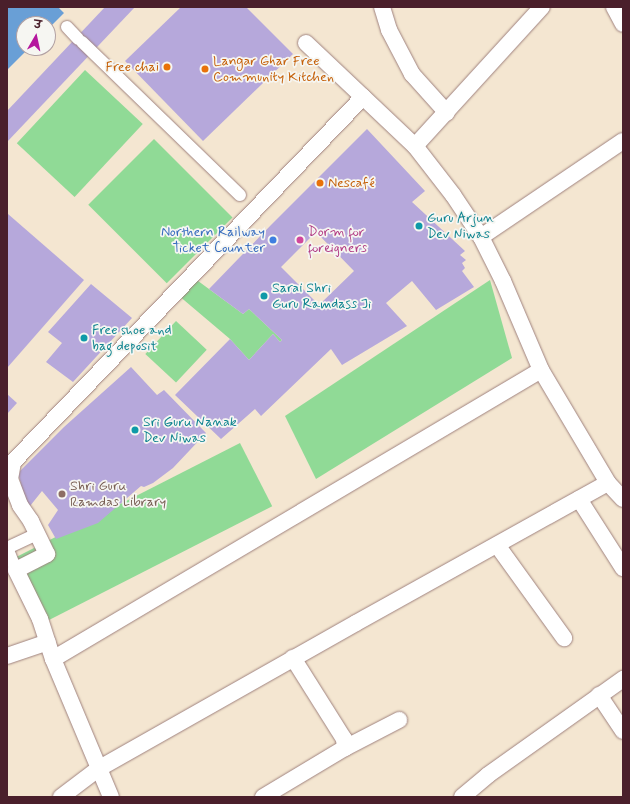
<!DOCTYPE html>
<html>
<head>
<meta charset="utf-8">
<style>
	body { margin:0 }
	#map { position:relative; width:630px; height:804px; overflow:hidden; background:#f4e6d1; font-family:Mynerve,"Playpen Sans Deva",sans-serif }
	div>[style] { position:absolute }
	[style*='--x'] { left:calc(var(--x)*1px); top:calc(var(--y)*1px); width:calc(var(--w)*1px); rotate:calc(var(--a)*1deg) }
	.green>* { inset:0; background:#90da96; transform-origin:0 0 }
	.water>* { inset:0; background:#699fd6 }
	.building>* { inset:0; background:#b6a8db }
	.roads { filter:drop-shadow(0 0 1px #9f827e) drop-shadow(0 0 1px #9f827e) }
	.pedestrian>* { height:12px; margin:-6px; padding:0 6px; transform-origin:6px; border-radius:6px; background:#fff }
	.minor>* { height:16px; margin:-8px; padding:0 8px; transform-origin:8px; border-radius:8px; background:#fff }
	.dots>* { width:11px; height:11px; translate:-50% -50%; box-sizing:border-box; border:2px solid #f6f6f2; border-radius:50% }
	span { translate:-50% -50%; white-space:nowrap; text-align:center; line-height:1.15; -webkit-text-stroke:3.5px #f6f6f2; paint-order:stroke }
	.food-label { font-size:14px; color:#c56008 }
	.left { translate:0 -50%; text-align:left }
	.right { translate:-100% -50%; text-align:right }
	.culture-label { font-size:14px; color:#0d838f }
	.shop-label { font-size:14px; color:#366cbe }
	.hotel-label { font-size:14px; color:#b23c85 }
	.education-label { font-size:14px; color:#785e54 }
	.frame { position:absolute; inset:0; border:8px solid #4a1f2b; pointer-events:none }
	.north { position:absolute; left:16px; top:16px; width:40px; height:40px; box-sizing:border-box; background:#f6f6f2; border:1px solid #b1a0a2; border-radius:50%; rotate:9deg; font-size:11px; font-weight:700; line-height:16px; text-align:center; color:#4a1f2b }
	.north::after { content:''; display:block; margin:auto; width:14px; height:18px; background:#b5179e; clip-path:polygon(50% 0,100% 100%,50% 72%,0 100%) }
</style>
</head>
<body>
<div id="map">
	<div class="green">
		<div style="left:85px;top:70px;width:79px;height:100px;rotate:43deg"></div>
		<div style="left:154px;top:139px;width:111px;height:93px;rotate:45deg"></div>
		<div style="clip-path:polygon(194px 278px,243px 314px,249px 309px,282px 340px,280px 342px,273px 334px,249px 360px,230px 339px,178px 295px)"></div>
		<div style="clip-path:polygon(490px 280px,512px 358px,316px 479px,285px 416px)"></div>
		<div style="left:176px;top:321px;width:42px;height:45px;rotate:43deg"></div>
		<div style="left:240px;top:443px;width:71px;height:251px;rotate:63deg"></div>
	</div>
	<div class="water">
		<div style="clip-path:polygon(7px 7px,58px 7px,64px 13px,48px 29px,48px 24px,24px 24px,24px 48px,29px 48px,7px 70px)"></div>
	</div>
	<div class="building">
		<div style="clip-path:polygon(105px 7px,135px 7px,7px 142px,7px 111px)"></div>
		<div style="clip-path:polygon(181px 7px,246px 7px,293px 54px,203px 141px,125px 61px)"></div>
		<div style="clip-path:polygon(evenodd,367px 129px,425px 191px,412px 202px,465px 251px,460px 255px,466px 260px,462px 263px,465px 268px,462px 271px,474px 287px,436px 310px,412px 281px,386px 303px,407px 326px,342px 365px,331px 349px,261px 416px,255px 409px,221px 439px,175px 395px,230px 339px,249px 360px,273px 334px,280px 342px,282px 340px,249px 309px,243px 314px,209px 289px,271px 225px,367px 129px,316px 232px,354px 271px,319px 305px,281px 267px,316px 232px)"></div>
		<div style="clip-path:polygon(8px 214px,84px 280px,7px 368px,7px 215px)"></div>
		<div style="clip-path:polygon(91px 284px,132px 318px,73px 382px,46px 362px,62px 343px,48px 332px)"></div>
		<div style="clip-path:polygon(131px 367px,157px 395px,164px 390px,206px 433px,173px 468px,153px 483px,144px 487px,141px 486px,98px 523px,56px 539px,48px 525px,58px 510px,42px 491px,30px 506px,24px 499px,19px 476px,20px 471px,64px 427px)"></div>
		<div style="clip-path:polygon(7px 394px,17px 403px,7px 414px)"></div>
	</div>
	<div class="roads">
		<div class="pedestrian">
			<div style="--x:67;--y:27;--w:16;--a:47"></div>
			<div style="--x:82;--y:42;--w:220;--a:44.1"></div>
			<div style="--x:16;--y:570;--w:24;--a:-112"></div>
			<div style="--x:7;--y:548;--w:33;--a:-25"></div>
		</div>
		<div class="minor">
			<div style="--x:382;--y:7;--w:24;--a:73"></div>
			<div style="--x:389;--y:30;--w:50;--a:62.4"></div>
			<div style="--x:412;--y:74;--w:52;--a:48.1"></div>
			<div style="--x:614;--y:7;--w:19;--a:62"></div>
			<div style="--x:306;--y:43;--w:150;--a:43.4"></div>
			<div style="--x:481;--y:237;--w:171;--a:-34.1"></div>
			<div style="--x:541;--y:370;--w:97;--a:-113.1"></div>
			<div style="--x:503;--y:281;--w:49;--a:-116.6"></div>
			<div style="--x:481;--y:237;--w:50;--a:-123.7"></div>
			<div style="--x:453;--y:195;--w:62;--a:-127.8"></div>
			<div style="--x:415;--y:146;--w:188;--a:-47.6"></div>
			<div style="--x:579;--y:499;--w:82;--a:57.5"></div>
			<div style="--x:497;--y:545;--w:115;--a:54.2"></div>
			<div style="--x:7;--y:656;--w:43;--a:-18.9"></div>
			<div style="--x:53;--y:659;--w:42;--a:-108"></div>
			<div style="--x:40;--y:619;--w:55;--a:-116.1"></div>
			<div style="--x:16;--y:570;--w:35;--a:-27"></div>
			<div style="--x:47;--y:554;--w:37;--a:-116"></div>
			<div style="--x:31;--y:521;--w:19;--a:-125"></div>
			<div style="--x:20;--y:505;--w:28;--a:-111"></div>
			<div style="--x:10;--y:479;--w:17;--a:-80"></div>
			<div style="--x:13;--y:462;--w:506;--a:-46.2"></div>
			<div style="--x:599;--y:695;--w:43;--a:56.3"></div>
			<div style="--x:345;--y:748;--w:61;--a:-27.4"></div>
			<div style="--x:61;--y:797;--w:46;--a:-37.1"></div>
			<div style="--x:98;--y:769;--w:296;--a:-29.5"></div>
			<div style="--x:356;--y:623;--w:288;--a:-29.1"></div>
			<div style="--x:111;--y:797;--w:150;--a:-112.8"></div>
			<div style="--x:53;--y:659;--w:567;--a:-30.63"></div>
			<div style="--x:541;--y:370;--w:131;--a:59.3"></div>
			<div style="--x:608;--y:483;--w:22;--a:47"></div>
			<div style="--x:263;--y:797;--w:96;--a:-30.9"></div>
			<div style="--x:345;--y:748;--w:9;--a:-96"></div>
			<div style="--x:344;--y:739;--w:96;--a:-122.2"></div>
			<div style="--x:462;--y:797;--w:34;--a:-40"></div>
			<div style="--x:488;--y:775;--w:166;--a:-35.4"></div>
		</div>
	</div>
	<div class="dots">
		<div style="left:167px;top:67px;background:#e8710a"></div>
		<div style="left:205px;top:69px;background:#e8710a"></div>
		<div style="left:320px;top:183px;background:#e8710a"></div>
		<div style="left:419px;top:226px;background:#0f9aa8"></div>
		<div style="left:273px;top:240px;background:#3f7fe0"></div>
		<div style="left:300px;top:240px;background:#d1479c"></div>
		<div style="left:264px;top:296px;background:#0f9aa8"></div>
		<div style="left:84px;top:338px;background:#0f9aa8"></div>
		<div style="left:135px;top:430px;background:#0f9aa8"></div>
		<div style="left:62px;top:494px;background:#8d6e63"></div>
	</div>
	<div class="food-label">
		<span class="left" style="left:213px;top:69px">Langar Ghar Free<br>Community Kitchen</span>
		<span class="right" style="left:159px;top:67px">Free chai</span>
		<span class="left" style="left:328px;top:183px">Nescafé</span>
	</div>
	<div class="culture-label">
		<span class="left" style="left:427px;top:226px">Guru Arjun<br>Dev Niwas</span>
		<span class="left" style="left:272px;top:296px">Sarai Shri<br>Guru Ramdass Ji</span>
		<span class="left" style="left:92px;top:338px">Free shoe and<br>bag deposit</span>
		<span class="left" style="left:143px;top:430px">Sri Guru Nanak<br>Dev Niwas</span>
	</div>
	<div class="shop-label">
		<span class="right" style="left:265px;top:240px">Northern Railway<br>Ticket Counter</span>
	</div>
	<div class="hotel-label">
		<span class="left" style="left:308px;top:240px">Dorm for<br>foreigners</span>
	</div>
	<div class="education-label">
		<span class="left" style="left:70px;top:494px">Shri Guru<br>Ramdas Library</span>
	</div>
	<div class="frame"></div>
	<div class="north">उ</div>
</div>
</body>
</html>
